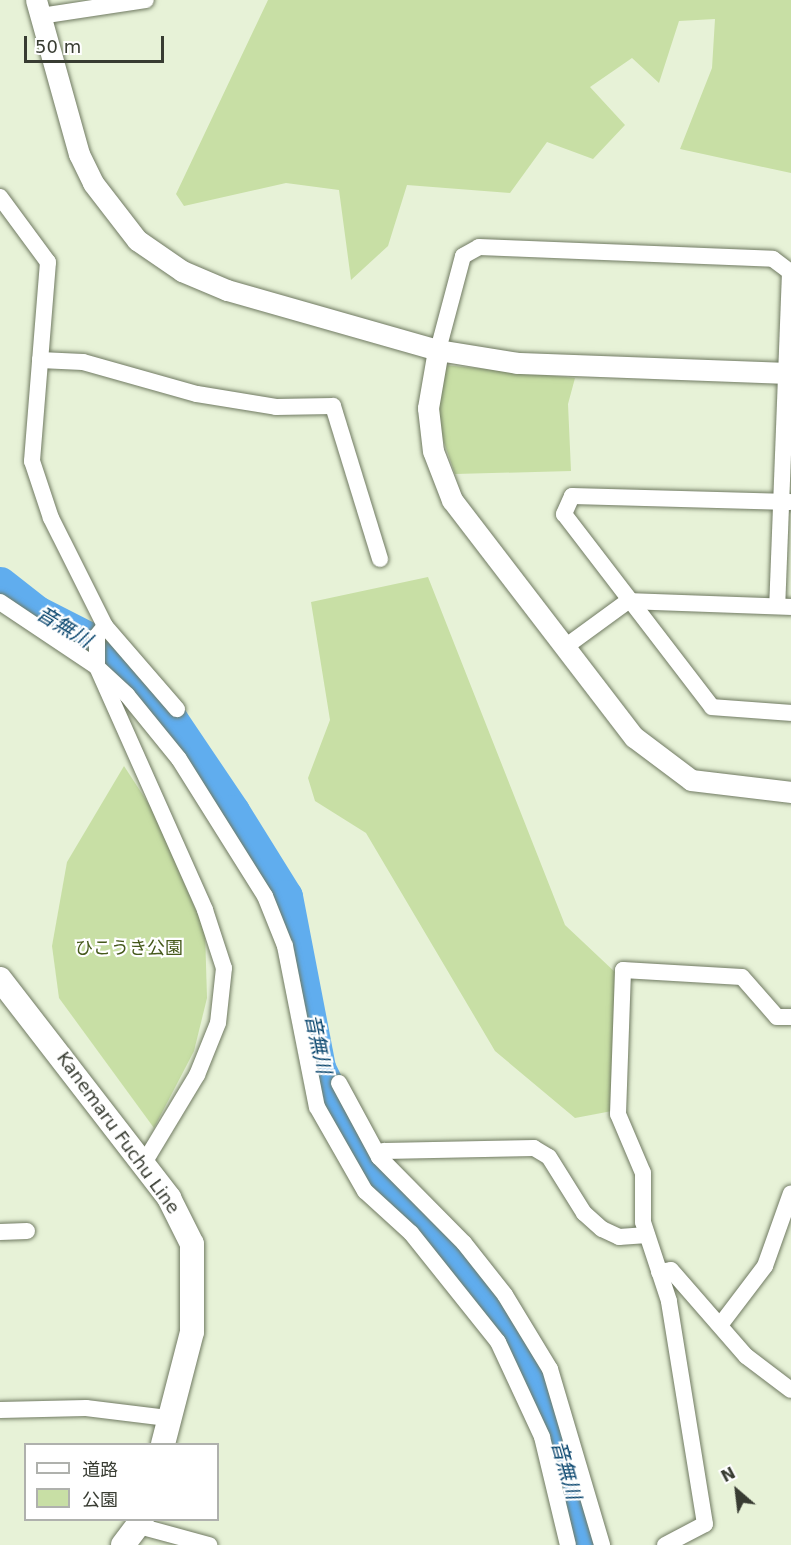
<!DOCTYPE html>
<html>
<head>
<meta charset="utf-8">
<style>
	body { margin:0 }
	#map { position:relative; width:791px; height:1545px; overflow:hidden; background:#e7f2d7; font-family:"DejaVu Sans","Noto Sans JP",sans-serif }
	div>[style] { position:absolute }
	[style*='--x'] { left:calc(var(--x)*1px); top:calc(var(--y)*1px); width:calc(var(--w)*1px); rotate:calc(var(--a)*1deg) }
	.green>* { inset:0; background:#c8dfa5 }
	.river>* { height:33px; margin:-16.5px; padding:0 16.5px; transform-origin:16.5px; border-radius:16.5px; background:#60adee }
	.roads { filter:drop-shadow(0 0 2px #707a62) drop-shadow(0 0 2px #707a62) }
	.minor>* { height:16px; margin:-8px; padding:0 8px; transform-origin:8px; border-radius:8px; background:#fff }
	.tertiary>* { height:21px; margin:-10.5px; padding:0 10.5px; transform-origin:10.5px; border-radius:10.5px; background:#fff }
	.secondary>* { height:24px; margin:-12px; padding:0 12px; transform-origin:12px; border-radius:12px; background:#fff }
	span { translate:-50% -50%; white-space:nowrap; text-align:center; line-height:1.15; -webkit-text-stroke:4.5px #fff; paint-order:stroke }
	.park-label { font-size:18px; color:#45591b }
	.street-label { font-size:18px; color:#383c32 }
	.water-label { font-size:20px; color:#04426b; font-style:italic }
	.legend { position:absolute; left:24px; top:1443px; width:195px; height:78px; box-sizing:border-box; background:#fff; border:2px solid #afb1ad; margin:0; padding:8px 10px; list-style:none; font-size:18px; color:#383c32 }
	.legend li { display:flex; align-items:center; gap:12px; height:30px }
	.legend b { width:30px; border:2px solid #afb1ad }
	.north { position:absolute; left:707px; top:1461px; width:60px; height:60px; -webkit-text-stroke:4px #fff; paint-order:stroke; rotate:332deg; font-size:16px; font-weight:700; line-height:24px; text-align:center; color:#383c32 }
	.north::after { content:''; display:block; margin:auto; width:21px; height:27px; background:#383c32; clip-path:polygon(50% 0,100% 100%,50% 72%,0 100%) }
	.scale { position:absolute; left:24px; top:36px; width:140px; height:27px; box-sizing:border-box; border:3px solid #383c32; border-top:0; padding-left:8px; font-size:18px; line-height:21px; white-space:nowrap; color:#383c32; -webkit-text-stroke:4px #fff; paint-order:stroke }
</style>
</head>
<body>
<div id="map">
	<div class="green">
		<div style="clip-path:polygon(268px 0,791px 0,791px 173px,680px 149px,712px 68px,715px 19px,679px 21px,659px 83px,632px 58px,590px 87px,625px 125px,593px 159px,547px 142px,510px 193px,407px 185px,388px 246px,351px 280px,339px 190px,286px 183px,184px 206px,176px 194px)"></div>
		<div style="clip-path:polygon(444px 365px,575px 378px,568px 404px,571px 471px,455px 474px,436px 419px)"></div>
		<div style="clip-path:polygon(428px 577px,565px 925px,617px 974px,612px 1111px,575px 1118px,495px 1051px,366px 833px,315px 801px,308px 778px,330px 720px,311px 602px)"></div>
		<div style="clip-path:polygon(124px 766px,152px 809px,205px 931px,207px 998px,194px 1051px,154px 1128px,59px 998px,52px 946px,67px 862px)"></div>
	</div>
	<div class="river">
		<div style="--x:0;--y:583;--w:47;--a:38.1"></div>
		<div style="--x:37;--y:612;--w:55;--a:27"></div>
		<div style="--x:86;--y:637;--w:69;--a:42"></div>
		<div style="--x:137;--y:683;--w:50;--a:46.6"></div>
		<div style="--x:171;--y:719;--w:111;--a:56"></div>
		<div style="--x:233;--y:811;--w:100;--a:58.1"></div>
		<div style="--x:286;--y:896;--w:175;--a:79.1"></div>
		<div style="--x:319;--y:1068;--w:92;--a:64.3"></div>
		<div style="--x:359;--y:1151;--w:61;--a:52.4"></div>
		<div style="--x:396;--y:1199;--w:68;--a:39.1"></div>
		<div style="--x:449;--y:1242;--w:91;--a:52.6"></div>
		<div style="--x:504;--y:1314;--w:77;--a:62.1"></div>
		<div style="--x:540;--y:1382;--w:170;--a:73.6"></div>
	</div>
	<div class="roads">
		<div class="minor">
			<div style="--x:41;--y:16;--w:106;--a:-8.7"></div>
			<div style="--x:0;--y:197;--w:81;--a:53.6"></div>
			<div style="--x:48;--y:262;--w:200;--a:94.6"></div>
			<div style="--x:32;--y:461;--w:60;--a:71.6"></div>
			<div style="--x:51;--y:518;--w:121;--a:63.4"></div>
			<div style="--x:105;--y:626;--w:110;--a:49.1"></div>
			<div style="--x:438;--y:350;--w:97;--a:-75.1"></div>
			<div style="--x:463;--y:256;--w:18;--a:-29"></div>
			<div style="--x:479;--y:247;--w:294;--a:2.3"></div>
			<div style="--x:773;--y:259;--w:21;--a:37"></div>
			<div style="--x:790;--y:272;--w:334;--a:92.2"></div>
			<div style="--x:40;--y:360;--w:43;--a:2.7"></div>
			<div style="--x:83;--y:362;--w:118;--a:15.7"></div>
			<div style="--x:197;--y:394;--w:80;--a:9.3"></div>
			<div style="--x:276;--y:407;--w:57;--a:-1"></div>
			<div style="--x:333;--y:406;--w:160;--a:72.9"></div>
			<div style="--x:790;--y:502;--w:218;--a:-178.4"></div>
			<div style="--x:572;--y:496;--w:20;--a:114"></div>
			<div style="--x:564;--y:514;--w:243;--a:52.5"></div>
			<div style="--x:712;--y:707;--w:79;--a:4.3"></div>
			<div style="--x:0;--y:602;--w:117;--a:33.8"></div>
			<div style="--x:97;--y:667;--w:41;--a:43"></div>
			<div style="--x:127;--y:695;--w:82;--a:50.9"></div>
			<div style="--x:179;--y:759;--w:162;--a:57.9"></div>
			<div style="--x:265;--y:896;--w:54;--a:68.2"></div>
			<div style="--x:285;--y:946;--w:164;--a:78.8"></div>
			<div style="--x:317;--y:1107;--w:97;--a:60.3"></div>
			<div style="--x:365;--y:1191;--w:62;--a:42.4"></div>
			<div style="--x:411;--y:1233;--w:139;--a:51.4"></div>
			<div style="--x:498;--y:1342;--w:105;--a:65.1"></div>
			<div style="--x:542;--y:1437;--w:111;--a:76.5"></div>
			<div style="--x:105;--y:626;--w:13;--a:129"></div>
			<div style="--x:97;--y:636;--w:31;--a:90"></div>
			<div style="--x:97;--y:667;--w:266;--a:66"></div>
			<div style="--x:205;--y:910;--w:61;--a:71.9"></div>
			<div style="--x:224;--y:968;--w:55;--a:96.2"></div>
			<div style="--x:218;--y:1023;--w:56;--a:112"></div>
			<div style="--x:197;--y:1075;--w:103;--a:121.1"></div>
			<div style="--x:565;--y:647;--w:78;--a:-36.1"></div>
			<div style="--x:628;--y:601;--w:163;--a:2.1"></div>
			<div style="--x:339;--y:1083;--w:84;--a:61.6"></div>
			<div style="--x:379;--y:1157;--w:121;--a:45.3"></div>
			<div style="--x:464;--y:1243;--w:66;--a:51.7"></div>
			<div style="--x:505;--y:1295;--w:87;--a:58.7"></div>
			<div style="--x:550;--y:1369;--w:184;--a:73.5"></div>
			<div style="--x:379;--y:1157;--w:8;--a:-50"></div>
			<div style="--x:384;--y:1151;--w:150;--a:-1.1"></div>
			<div style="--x:534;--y:1148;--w:17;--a:31"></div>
			<div style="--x:549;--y:1157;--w:66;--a:58"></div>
			<div style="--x:584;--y:1213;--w:24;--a:42"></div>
			<div style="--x:602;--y:1229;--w:19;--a:25"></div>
			<div style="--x:619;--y:1237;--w:28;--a:-4"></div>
			<div style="--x:0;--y:1232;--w:27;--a:-2"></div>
			<div style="--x:659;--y:1272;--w:12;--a:-9"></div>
			<div style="--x:671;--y:1270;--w:114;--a:48.9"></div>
			<div style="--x:746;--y:1356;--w:56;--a:37.1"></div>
			<div style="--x:721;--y:1324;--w:73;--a:-52.8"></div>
			<div style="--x:765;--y:1266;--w:77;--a:-70.4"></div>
			<div style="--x:0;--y:1410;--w:86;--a:-1.3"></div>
			<div style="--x:86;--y:1408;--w:82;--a:7"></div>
			<div style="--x:139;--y:1526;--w:73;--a:15.2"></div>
			<div style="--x:665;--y:1545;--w:45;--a:-27.7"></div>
			<div style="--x:705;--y:1524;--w:226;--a:-99.2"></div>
			<div style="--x:669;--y:1301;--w:83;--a:-108.2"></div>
			<div style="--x:643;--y:1222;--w:49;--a:-90"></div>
			<div style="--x:643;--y:1173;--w:64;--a:-113"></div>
			<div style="--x:618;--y:1114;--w:144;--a:-88"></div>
			<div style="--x:623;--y:970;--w:119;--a:3.4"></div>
			<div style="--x:742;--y:977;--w:53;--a:48.8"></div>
			<div style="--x:777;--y:1017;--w:14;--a:0"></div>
		</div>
		<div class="tertiary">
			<div style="--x:36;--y:0;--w:160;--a:74.4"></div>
			<div style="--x:79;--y:154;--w:32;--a:64"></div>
			<div style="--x:93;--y:183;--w:72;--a:52.3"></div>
			<div style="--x:137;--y:240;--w:55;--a:34.6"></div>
			<div style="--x:182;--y:271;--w:49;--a:22.9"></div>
			<div style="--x:227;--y:290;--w:219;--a:15.9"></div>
			<div style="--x:438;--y:350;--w:80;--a:9.3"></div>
			<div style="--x:517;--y:363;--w:274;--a:2.1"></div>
			<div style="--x:438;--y:350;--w:59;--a:99.8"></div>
			<div style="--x:428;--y:408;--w:43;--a:83.4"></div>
			<div style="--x:433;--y:451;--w:53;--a:68.8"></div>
			<div style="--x:452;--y:500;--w:299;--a:52.5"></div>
			<div style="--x:634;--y:737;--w:71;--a:37"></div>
			<div style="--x:691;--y:780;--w:101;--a:6.8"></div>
		</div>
		<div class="secondary">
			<div style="--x:0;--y:979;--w:277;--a:52.3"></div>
			<div style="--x:169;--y:1198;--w:51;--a:63.4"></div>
			<div style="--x:192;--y:1244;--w:88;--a:90"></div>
			<div style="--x:192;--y:1332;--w:116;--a:104.5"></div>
			<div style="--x:123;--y:1545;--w:31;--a:-53"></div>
		</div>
	</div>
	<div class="park-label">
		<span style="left:129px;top:948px">ひこうき公園</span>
	</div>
	<div class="street-label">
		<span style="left:118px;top:1133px;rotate:54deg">Kanemaru Fuchu Line</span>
	</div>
	<div class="water-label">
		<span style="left:64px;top:627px;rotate:31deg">音無川</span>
		<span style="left:318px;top:1044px;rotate:78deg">音無川</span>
		<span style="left:566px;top:1470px;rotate:74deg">音無川</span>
	</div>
	<ul class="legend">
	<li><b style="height:8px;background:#fff"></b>道路</li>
	<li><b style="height:16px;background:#c8dfa5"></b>公園</li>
	</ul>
	<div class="north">N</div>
	<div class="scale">50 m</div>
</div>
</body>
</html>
